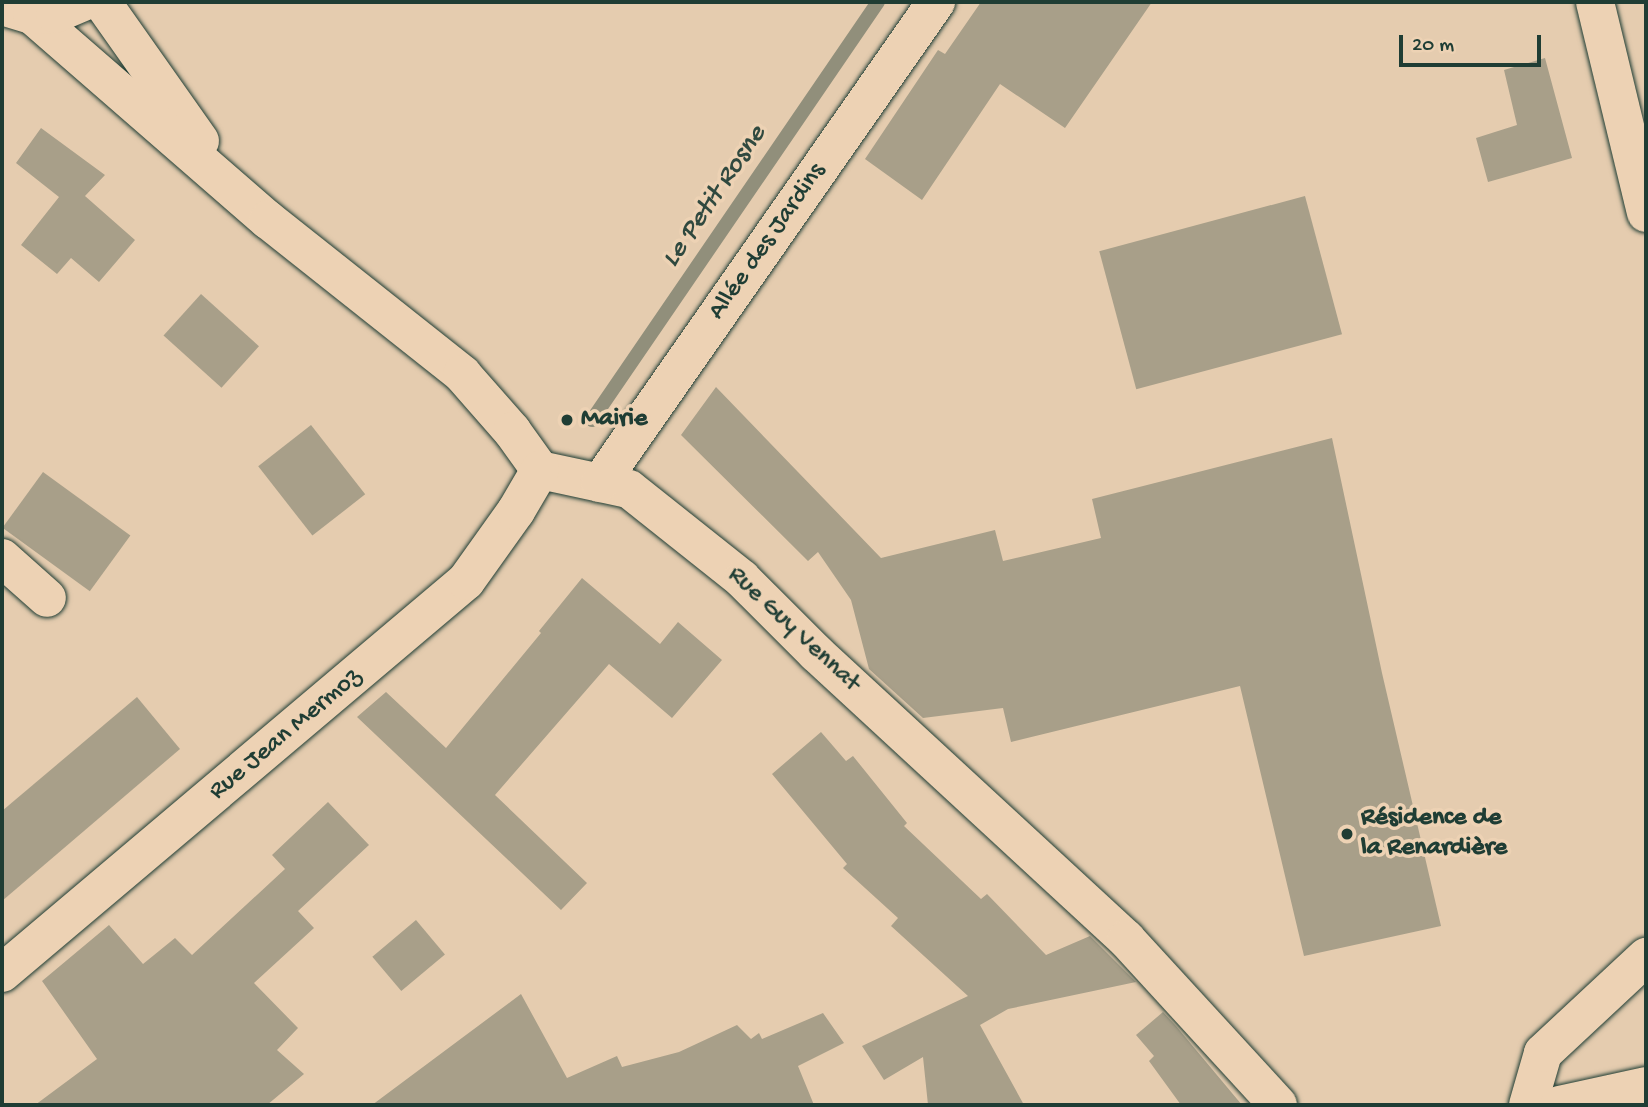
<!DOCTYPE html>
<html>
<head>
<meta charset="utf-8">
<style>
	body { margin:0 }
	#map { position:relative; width:1648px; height:1107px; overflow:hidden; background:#e5ccaf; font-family:"Gochi Hand",sans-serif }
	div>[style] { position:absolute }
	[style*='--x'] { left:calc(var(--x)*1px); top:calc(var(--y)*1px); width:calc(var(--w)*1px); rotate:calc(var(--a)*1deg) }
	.stream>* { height:14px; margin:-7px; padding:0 7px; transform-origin:7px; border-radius:7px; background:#918f7b }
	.building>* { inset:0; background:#a89f89; transform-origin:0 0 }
	.roads { filter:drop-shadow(0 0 2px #1f3d34) drop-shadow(0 0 2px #1f3d34) }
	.minor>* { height:38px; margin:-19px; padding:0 19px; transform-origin:19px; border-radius:19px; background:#edd2b4 }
	.major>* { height:38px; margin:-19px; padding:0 19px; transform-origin:19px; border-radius:19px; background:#edd2b4 }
	.dots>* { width:19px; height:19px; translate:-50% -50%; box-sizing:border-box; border:4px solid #edd2b4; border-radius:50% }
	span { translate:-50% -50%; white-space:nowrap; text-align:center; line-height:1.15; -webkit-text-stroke:7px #edd2b4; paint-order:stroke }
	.street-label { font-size:26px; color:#1f3d34 }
	.poi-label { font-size:26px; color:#1f3d34; font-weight:700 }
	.left { translate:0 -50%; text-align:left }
	.water-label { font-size:28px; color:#30493f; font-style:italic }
	.frame { position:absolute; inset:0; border:4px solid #1f3d34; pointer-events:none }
	.scale { position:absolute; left:1399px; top:35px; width:142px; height:32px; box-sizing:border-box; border:4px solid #1f3d34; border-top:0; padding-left:9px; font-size:21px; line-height:24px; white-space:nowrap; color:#1f3d34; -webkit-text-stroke:5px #edd2b4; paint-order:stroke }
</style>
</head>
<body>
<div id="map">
	<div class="stream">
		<div style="--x:592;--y:420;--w:506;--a:-55.62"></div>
	</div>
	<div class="building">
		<div style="clip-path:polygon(981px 2px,1152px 2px,1065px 128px,1000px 84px,922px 200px,865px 159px,938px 50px,945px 54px)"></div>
		<div style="clip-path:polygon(1545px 58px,1572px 158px,1488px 182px,1476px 138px,1517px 125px,1504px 70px)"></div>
		<div style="clip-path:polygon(41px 128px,105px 175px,85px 196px,135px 240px,99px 282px,71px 258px,57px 274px,21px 245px,59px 197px,16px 163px)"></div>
		<div style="left:1305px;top:196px;width:143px;height:213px;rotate:75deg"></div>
		<div style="left:201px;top:294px;width:78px;height:56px;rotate:42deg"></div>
		<div style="clip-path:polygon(716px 387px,881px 558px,995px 530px,1003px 561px,1101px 538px,1092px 499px,1332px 438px,1382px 673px,1441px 926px,1304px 956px,1240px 686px,1011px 742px,1003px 708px,923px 718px,869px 669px,851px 600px,818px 552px,808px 561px,681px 435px)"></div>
		<div style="left:311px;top:425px;width:88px;height:67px;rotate:52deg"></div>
		<div style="left:43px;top:472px;width:108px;height:69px;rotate:36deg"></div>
		<div style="clip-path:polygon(582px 578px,660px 644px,678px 622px,722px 660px,672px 718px,609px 664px,495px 795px,587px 883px,561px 910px,357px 717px,386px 692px,446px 748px,541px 633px,539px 631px)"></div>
		<div style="clip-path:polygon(137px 697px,180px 749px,2px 901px,2px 811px)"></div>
		<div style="clip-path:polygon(821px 732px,846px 761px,853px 756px,907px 823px,904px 826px,981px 899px,987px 894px,1046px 955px,1090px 936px,1136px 982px,1008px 1009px,980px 1025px,1024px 1105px,928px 1105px,923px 1057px,884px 1080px,862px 1046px,968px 996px,891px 926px,898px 918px,843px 868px,847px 864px,772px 774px)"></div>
		<div style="clip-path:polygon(328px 802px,369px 845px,298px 911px,314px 928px,254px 983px,298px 1028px,277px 1050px,304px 1074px,267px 1105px,35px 1105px,97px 1059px,42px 981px,109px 925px,143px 964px,175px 938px,192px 955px,285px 869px,272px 855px)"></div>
		<div style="left:416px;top:920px;width:45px;height:57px;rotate:50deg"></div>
		<div style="clip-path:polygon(521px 994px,567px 1078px,617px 1056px,622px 1067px,679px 1052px,737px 1025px,751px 1039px,759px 1033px,762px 1039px,823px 1013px,844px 1043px,798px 1066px,814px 1105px,372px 1105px)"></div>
		<div style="clip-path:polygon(1163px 1012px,1176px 1026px,1242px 1105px,1181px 1105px,1149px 1061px,1154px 1056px,1136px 1035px)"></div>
	</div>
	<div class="roads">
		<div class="minor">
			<div style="--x:102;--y:2;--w:170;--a:54.8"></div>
			<div style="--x:1595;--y:2;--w:217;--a:76.4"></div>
			<div style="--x:32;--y:15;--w:313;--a:41"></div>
			<div style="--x:268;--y:220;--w:248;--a:38.4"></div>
			<div style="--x:462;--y:374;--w:76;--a:48.7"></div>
			<div style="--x:512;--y:431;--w:48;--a:54.3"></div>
			<div style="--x:540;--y:470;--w:91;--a:12.1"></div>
			<div style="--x:629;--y:489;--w:144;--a:38.5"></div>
			<div style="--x:742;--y:579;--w:105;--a:45"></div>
			<div style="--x:816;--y:653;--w:422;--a:42.7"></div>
			<div style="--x:1126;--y:939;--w:225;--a:47.5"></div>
			<div style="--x:600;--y:483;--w:587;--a:-55.06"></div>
			<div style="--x:2;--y:558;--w:60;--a:41.6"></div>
			<div style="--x:2;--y:973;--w:607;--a:-40.19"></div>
			<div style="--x:466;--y:581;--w:86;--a:-54.5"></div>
			<div style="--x:516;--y:511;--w:48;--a:-59.7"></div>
			<div style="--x:1528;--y:1105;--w:54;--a:-73.9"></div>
			<div style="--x:1543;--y:1053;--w:141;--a:-43"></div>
			<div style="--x:1559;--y:1105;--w:89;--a:-12.3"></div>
		</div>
		<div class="major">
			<div style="--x:2;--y:6;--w:31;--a:17"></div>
			<div style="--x:32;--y:15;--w:23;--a:-2"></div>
			<div style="--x:55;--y:14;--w:30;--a:-23"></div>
		</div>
	</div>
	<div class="dots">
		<div style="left:567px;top:420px;background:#1f3d34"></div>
		<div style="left:1347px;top:834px;background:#1f3d34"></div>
	</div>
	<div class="street-label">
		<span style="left:768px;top:242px;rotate:-55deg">Allée des Jardins</span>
		<span style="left:793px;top:630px;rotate:43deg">Rue Guy Vennat</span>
		<span style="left:286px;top:735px;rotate:-40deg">Rue Jean Mermoz</span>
	</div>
	<div class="poi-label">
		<span class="left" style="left:581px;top:420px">Mairie</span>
		<span class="left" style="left:1361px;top:834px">Résidence de<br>la Renardière</span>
	</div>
	<div class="water-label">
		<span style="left:715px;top:197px;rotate:-56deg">Le Petit Rosne</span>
	</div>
	<div class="frame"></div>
	<div class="scale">20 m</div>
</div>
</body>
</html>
